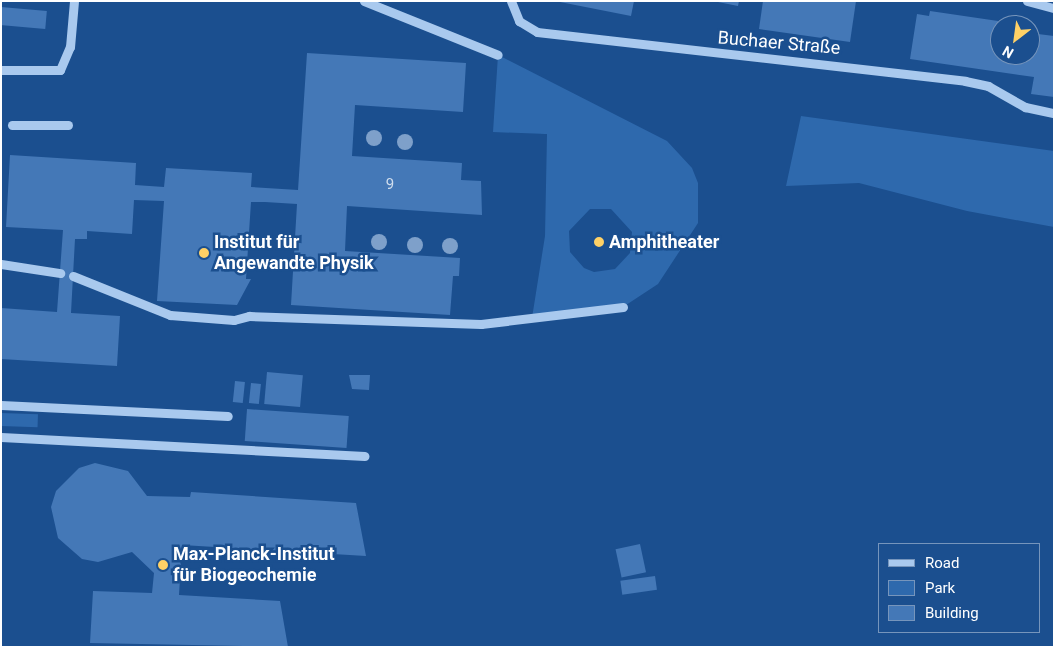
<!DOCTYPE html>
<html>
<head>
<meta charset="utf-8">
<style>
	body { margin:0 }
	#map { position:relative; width:1055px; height:648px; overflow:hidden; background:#1b4f8f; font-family:Roboto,sans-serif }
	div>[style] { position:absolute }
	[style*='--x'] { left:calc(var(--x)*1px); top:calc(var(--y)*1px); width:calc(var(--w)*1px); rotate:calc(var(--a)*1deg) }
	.green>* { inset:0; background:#2e69ad; transform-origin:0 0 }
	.building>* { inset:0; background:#4478b7; transform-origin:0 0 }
	.minor>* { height:9px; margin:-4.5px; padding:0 4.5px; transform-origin:4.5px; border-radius:4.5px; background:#a9c9ee }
	.trees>* { width:16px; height:16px; margin:-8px; border-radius:50%; background:#7ea0ca }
	.dots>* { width:14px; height:14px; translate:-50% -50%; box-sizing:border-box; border:2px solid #1b4f8f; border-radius:50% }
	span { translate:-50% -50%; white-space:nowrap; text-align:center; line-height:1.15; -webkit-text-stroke:5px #1b4f8f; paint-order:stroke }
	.number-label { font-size:15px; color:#d0dded }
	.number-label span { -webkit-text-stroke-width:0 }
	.street-label { font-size:18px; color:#fff }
	.poi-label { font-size:18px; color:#fff; font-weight:700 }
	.left { translate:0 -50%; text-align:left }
	.frame { position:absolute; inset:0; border:2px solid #fff; pointer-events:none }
	.legend { position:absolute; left:878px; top:543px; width:162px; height:90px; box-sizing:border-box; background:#1b4f8f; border:1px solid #7695bc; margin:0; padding:6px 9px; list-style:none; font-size:15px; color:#fff }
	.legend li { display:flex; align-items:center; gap:10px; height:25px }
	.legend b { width:25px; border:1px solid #7695bc }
	.north { position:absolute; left:990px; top:15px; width:50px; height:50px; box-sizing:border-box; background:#1b4f8f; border:1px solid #7695bc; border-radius:50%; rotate:210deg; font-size:14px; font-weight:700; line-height:20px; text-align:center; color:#fff }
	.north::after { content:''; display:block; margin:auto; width:18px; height:22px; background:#ffd166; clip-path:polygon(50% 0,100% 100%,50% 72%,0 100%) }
</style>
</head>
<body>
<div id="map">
	<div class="green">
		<div style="clip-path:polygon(evenodd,498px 55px,667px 141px,692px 168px,698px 183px,698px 223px,658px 284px,623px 307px,532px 318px,545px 236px,547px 134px,493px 132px,498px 55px,590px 209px,611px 209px,632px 232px,630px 253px,615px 269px,594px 272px,584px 268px,570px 252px,569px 231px,590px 209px)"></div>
		<div style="clip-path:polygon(801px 116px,1054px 151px,1054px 227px,967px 211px,859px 183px,786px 186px)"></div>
		<div style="left:1px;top:413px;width:37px;height:13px;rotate:2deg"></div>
	</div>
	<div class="building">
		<div style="clip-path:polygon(555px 1px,634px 1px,631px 16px)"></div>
		<div style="clip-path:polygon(713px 1px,739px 1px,738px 6px)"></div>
		<div style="clip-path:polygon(763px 1px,856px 1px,850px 42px,759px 29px)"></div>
		<div style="left:1px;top:7px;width:46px;height:18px;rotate:5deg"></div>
		<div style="clip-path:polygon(930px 11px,998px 21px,1000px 55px,1030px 55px,1030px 33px,1054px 36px,1054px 97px,1031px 94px,1034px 77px,910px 59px,917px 14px,929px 16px)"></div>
		<div style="clip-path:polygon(307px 53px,466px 63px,463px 112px,355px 105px,352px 156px,462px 163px,461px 180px,481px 181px,482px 215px,347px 206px,345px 251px,460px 258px,459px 276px,453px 276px,450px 315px,291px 305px,297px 204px,265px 202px,251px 202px,246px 279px,251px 279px,237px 305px,157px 301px,164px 201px,134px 200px,132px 234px,87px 231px,87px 239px,75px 239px,71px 313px,120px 316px,117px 366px,1px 359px,1px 308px,57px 312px,63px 230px,6px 227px,10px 155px,136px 163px,135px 185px,164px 187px,166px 168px,252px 173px,251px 187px,298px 190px)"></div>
		<div style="left:267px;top:372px;width:36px;height:32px;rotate:5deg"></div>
		<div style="clip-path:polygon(349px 375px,370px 375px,369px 390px,352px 389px)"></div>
		<div style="left:235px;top:381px;width:10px;height:21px;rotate:6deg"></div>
		<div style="left:251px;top:383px;width:10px;height:20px;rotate:6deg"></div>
		<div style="left:247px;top:409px;width:102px;height:32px;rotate:4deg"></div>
		<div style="clip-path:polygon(95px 463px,128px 471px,147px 496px,190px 497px,191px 492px,356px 503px,366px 556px,182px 545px,179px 595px,280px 601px,288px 647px,90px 643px,93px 591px,152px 593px,154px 573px,132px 552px,98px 562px,82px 559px,58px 538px,51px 507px,56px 491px,79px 468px)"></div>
		<div style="left:640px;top:544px;width:29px;height:25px;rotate:78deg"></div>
		<div style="left:655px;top:576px;width:14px;height:35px;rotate:82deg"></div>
	</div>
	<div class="minor">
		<div style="--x:364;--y:1;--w:144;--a:21.9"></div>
		<div style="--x:511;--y:1;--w:22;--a:68"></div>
		<div style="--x:519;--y:21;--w:21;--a:31"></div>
		<div style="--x:537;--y:32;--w:431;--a:6.5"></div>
		<div style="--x:965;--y:81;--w:24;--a:12"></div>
		<div style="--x:988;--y:86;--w:43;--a:29.6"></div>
		<div style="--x:1025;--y:107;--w:30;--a:12"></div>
		<div style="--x:1027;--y:1;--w:28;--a:15"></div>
		<div style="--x:1;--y:70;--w:59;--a:0"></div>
		<div style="--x:60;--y:70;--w:25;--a:-67"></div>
		<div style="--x:70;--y:47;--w:46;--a:-85"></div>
		<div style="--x:12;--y:125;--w:56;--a:0"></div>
		<div style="--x:1;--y:264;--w:60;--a:8.7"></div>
		<div style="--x:73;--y:276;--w:105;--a:21.9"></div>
		<div style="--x:170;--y:315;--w:64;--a:4.5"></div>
		<div style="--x:234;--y:320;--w:16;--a:-15"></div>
		<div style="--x:249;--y:316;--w:232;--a:2"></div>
		<div style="--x:481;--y:324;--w:143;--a:-6.8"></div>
		<div style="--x:1;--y:405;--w:227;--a:2.8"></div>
		<div style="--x:1;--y:437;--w:364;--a:3"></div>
	</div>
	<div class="trees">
		<div style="left:374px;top:138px"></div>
		<div style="left:405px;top:142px"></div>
		<div style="left:379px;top:242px"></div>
		<div style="left:415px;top:245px"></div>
		<div style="left:450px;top:246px"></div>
	</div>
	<div class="dots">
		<div style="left:599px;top:242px;background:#ffd166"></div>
		<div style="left:204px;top:253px;background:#ffd166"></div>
		<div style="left:163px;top:565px;background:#ffd166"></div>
	</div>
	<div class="number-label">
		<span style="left:390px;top:185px">9</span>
	</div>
	<div class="street-label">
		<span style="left:779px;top:43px;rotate:5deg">Buchaer Straße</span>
	</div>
	<div class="poi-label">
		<span class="left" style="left:609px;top:242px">Amphitheater</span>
		<span class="left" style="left:214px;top:253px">Institut für<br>Angewandte Physik</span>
		<span class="left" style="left:173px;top:565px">Max-Planck-Institut<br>für Biogeochemie</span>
	</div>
	<div class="frame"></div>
	<ul class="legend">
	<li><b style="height:6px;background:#a9c9ee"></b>Road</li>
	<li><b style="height:14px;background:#2e69ad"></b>Park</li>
	<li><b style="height:14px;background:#4478b7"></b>Building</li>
	</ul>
	<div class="north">N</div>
</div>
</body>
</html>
